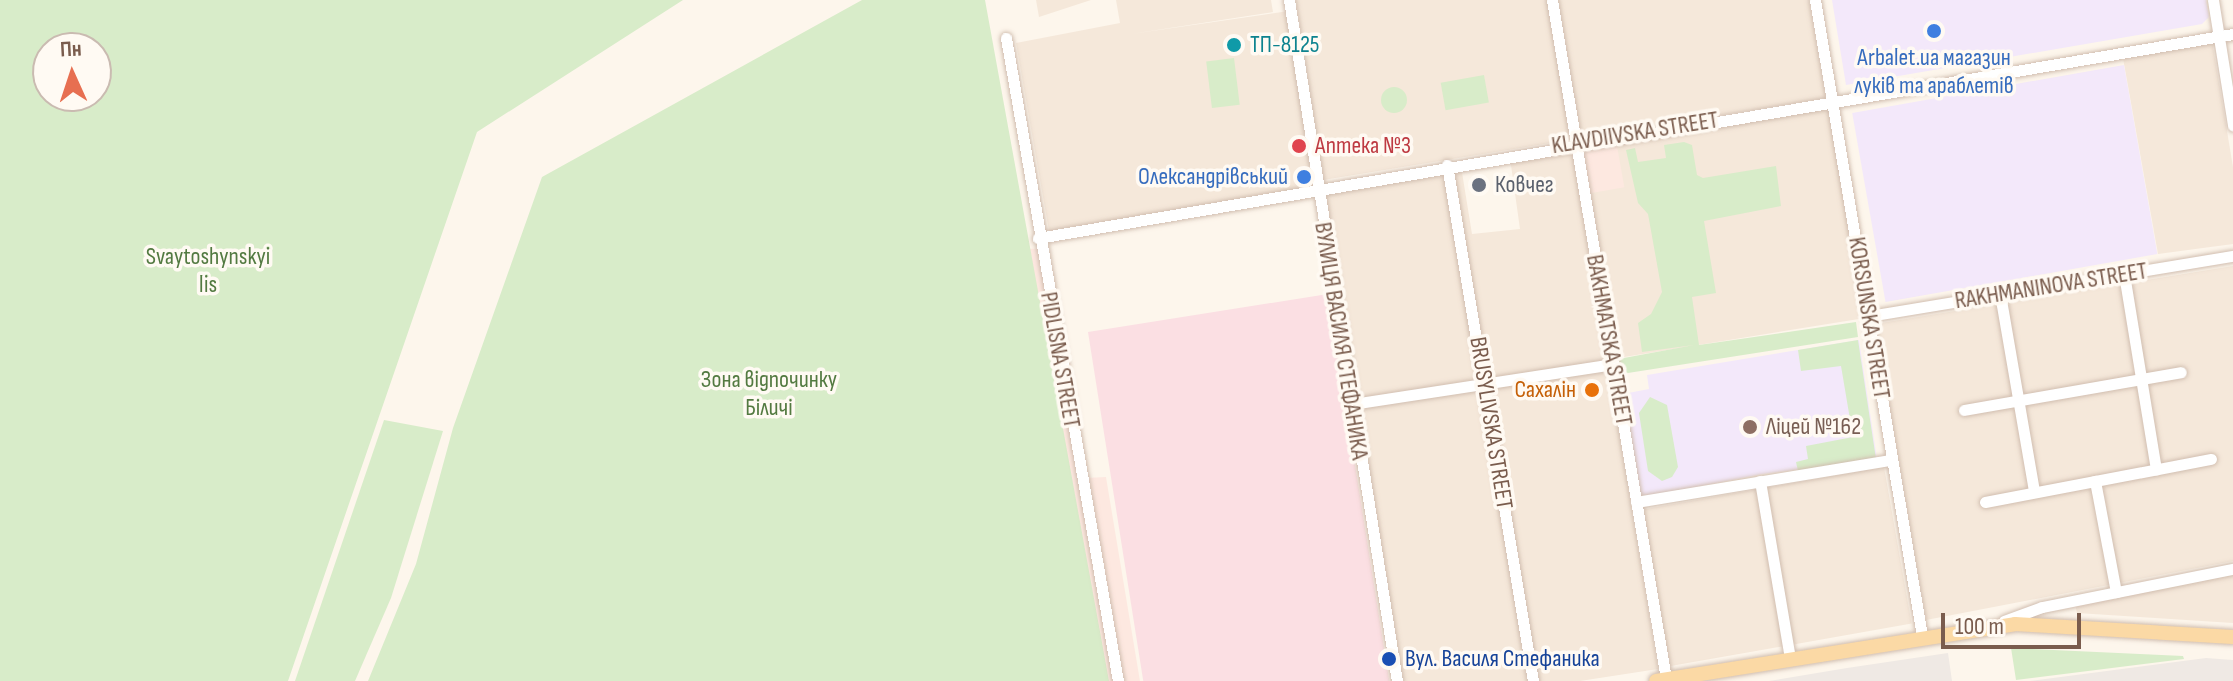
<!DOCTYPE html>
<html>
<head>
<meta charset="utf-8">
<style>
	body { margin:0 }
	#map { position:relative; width:2233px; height:681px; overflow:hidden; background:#fdf6ec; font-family:"Sofia Sans Condensed",sans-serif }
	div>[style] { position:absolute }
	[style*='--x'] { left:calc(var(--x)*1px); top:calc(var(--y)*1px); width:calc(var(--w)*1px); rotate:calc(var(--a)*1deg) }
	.residential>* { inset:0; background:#f5e8da; transform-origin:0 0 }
	.commercial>* { inset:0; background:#fde8e0; transform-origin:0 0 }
	.industrial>* { inset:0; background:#efe9e4 }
	.education>* { inset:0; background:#f3e8fa; transform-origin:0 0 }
	.medical>* { inset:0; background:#fbdfe3; transform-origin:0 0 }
	.green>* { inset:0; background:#d8ecc9; transform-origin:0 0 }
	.round { border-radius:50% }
	.roads { filter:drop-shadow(0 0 2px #d1beb0) drop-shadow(0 0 2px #d1beb0) }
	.minor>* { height:11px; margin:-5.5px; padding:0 5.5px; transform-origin:5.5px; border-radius:5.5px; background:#fff }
	.major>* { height:14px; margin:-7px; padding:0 7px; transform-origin:7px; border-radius:7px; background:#fbd9a5 }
	.dots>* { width:22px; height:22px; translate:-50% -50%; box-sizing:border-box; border:4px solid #fffaf3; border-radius:50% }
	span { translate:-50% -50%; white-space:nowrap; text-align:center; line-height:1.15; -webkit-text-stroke:7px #fffaf3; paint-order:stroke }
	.culture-label { font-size:24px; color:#0d838f }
	.left { translate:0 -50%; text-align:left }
	.shop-label { font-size:24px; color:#366cbe }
	.right { translate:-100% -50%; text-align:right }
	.street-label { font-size:24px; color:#7a5c4d }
	.health-label { font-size:24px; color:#be3a42 }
	.worship-label { font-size:24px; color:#5b616d }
	.park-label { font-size:24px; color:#537a41 }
	.food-label { font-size:24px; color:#c56008 }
	.education-label { font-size:24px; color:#785e54 }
	.transit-label { font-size:24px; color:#164399 }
	.north { position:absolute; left:32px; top:32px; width:80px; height:80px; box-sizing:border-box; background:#fffaf3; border:2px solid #cabbb1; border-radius:50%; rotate:357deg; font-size:22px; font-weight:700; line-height:32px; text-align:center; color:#7a5c4d }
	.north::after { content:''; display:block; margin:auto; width:28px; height:36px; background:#e76f51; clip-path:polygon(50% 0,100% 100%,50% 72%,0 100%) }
	.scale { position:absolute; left:1941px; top:613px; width:140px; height:36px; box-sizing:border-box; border:4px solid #7a5c4d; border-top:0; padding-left:10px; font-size:24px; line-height:28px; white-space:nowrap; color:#7a5c4d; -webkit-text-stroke:6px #fffaf3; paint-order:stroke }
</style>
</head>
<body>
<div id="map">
	<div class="residential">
		<div style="clip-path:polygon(1036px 0,1091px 0,1039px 17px)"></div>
		<div style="clip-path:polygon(1116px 0,1271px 0,1273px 12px,1131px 34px,1289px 11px,1317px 187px,1049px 231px,1016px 43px,1120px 23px)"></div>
		<div style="clip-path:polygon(1296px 0,1809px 0,1826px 98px,1323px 180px)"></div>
		<div style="clip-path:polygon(2212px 41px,2233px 167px,2233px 244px,2158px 254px,2123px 58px)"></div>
		<div style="clip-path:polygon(1828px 106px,1865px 318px,1612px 359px,1587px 194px,1616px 140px)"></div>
		<div style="clip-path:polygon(1572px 148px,1658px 669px,1580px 681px,1403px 681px,1322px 191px,1461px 166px,1472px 234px,1520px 229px,1510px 158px)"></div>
		<div style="clip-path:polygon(2233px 266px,2233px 561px,1926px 620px,1875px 324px)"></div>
		<div style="left:1884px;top:467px;width:159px;height:249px;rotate:80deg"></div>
		<div style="clip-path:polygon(2233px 575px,2233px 623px,2077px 613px,2075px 604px)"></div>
	</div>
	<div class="commercial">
		<div style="left:1616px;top:140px;width:48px;height:36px;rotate:80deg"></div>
		<div style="clip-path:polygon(1046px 248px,1086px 478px,1106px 477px,1140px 681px,1103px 681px,1028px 249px)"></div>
	</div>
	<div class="industrial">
		<div style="clip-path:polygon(1948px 653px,1952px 681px,1769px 681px,1847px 668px)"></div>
		<div style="clip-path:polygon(2206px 658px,2233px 660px,2233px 681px,2030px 681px)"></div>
	</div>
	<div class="education">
		<div style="clip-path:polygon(1832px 0,2206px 0,2209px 17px,2202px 24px,1846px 85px)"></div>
		<div style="left:2124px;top:65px;width:192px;height:276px;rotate:80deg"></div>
		<div style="clip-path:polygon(1859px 340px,1877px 459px,1762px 474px,1641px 498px,1623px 394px,1649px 389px,1647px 375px)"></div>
	</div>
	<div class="medical">
		<div style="left:1328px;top:294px;width:392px;height:243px;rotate:81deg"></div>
	</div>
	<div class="green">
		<div style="clip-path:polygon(evenodd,0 0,683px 0,477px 132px,288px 681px,0 681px,0 0,48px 48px,96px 48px,96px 96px,48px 96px,48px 48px)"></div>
		<div style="clip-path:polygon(862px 0,985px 0,1109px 681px,368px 681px,416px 564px,453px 428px,542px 177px)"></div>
		<div style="left:1234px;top:58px;width:47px;height:28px;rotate:83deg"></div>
		<div style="left:1484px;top:75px;width:28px;height:44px;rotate:80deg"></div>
		<div class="round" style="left:1381px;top:87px;width:26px;height:26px"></div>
		<div style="clip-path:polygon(1684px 142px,1692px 145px,1697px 175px,1703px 178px,1776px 166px,1781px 206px,1704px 221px,1716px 293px,1692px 297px,1699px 345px,1856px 322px,1858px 337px,1615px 375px,1613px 360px,1694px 345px,1642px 352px,1638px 323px,1651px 314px,1662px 292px,1648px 214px,1638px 203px,1626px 150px,1635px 148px,1638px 162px,1666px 158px,1664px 145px)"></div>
		<div style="clip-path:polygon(1858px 340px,1876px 459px,1798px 471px,1796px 462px,1808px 459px,1806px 446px,1853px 437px,1841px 366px,1801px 371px,1798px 350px)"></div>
		<div style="clip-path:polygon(1650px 397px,1667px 405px,1678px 467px,1672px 477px,1662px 481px,1648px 471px,1639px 413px)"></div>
		<div style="clip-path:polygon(384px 420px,443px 431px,391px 598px,355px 681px,295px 681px)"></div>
		<div style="clip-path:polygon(2011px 648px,2183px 656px,2184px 659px,2016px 680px)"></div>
	</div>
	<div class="roads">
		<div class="minor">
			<div style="--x:1289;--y:0;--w:690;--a:80.99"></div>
			<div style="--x:1552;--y:0;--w:689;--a:80.47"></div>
			<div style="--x:1815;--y:0;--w:645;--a:80.45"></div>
			<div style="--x:2213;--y:0;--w:127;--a:80.9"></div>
			<div style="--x:1006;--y:38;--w:653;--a:80.12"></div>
			<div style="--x:1447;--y:165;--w:523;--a:80.54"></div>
			<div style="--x:1038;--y:238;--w:1212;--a:-9.69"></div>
			<div style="--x:2124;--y:274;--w:198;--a:80.7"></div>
			<div style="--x:2000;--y:294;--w:200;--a:80.2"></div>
			<div style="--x:1869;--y:316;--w:369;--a:-9.4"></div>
			<div style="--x:1352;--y:404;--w:264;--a:-8.7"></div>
			<div style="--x:1964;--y:410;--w:220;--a:-9.9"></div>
			<div style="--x:1760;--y:481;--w:180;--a:80.4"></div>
			<div style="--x:2095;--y:481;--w:113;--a:79.3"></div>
			<div style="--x:1636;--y:502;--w:258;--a:-9.4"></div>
			<div style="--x:1985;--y:502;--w:230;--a:-10.8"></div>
			<div style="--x:2004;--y:621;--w:40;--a:-20.2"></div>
			<div style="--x:2042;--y:607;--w:195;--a:-11.3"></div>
		</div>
		<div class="major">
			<div style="--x:1656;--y:681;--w:363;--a:-9"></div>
			<div style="--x:2015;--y:624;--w:218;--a:3.4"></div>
		</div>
	</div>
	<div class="dots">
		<div style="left:1934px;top:31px;background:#3f7fe0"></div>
		<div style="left:1234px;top:45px;background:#0f9aa8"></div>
		<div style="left:1299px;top:146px;background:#e0444e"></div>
		<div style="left:1304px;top:177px;background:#3f7fe0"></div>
		<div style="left:1479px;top:185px;background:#6b7280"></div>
		<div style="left:1592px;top:390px;background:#e8710a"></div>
		<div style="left:1750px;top:427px;background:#8d6e63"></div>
		<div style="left:1389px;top:659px;background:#1a4fb4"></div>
	</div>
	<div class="culture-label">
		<span class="left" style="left:1250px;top:45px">ТП-8125</span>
	</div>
	<div class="shop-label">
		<span style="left:1934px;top:72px">Arbalet.ua магазин<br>луків та араблетів</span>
		<span class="right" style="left:1288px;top:177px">Олександрівський</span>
	</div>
	<div class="street-label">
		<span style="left:1635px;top:133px;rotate:-9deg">KLAVDIIVSKA STREET</span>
		<span style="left:2051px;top:286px;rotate:-9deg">RAKHMANINOVA STREET</span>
		<span style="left:1869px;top:318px;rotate:81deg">KORSUNSKA STREET</span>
		<span style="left:1609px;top:340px;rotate:80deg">BAKHMATSKA STREET</span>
		<span style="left:1341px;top:341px;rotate:81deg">ВУЛИЦЯ ВАСИЛЯ СТЕФАНИКА</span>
		<span style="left:1060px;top:360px;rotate:80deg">PIDLISNA STREET</span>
		<span style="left:1491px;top:423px;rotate:81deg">BRUSYLIVSKA STREET</span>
	</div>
	<div class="health-label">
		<span class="left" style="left:1315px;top:146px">Аптека №3</span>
	</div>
	<div class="worship-label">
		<span class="left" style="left:1495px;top:185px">Ковчег</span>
	</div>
	<div class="park-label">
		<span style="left:208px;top:271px">Svaytoshynskyi<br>lis</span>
		<span style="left:769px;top:394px">Зона відпочинку<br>Біличі</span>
	</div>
	<div class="food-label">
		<span class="right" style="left:1576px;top:390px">Сахалін</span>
	</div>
	<div class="education-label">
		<span class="left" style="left:1766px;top:427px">Ліцей №162</span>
	</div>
	<div class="transit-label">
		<span class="left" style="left:1405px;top:659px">Вул. Василя Стефаника</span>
	</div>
	<div class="north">Пн</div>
	<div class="scale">100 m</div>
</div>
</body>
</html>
